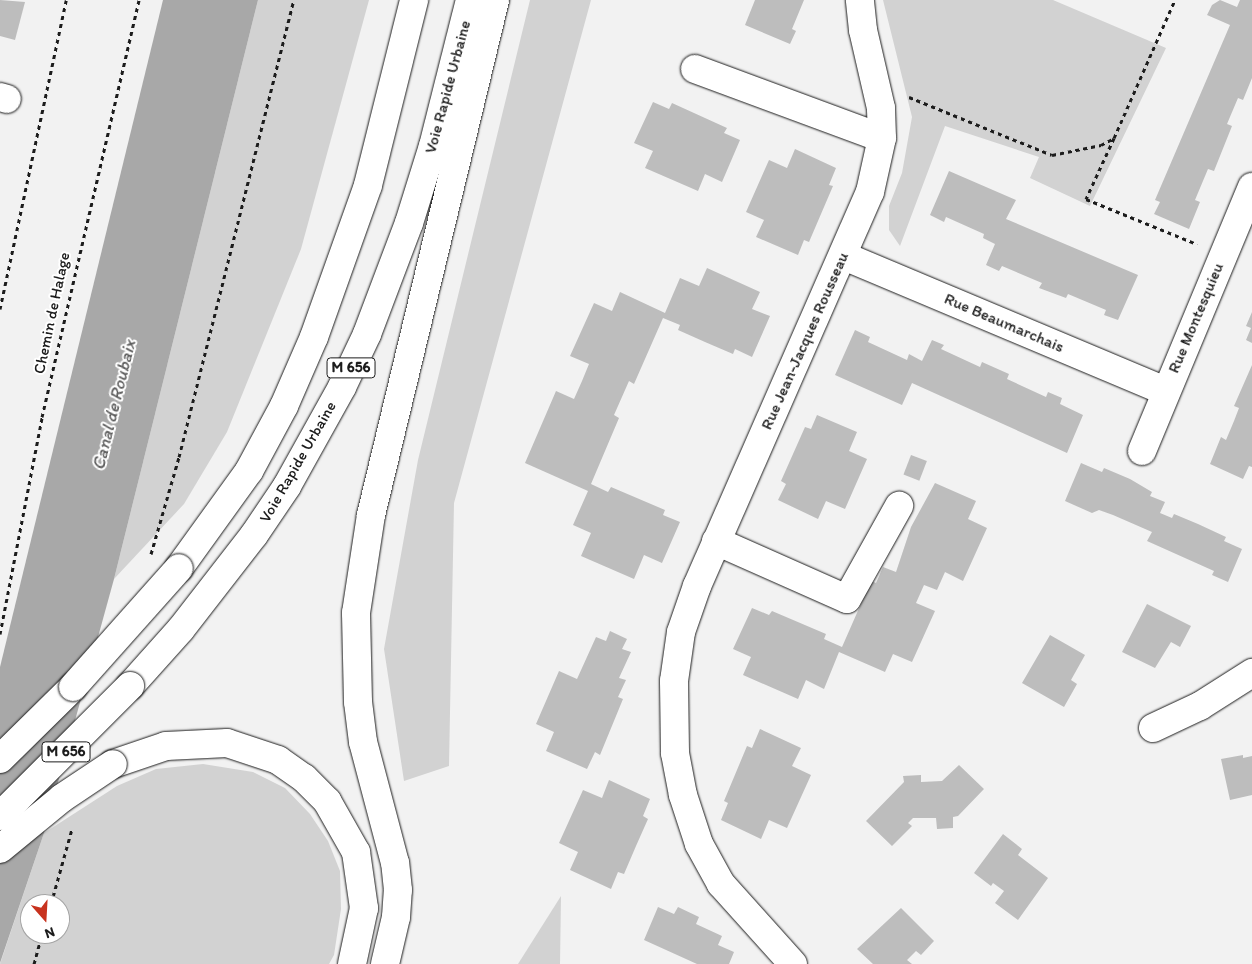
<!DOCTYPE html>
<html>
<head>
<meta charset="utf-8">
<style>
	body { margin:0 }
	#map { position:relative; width:1252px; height:964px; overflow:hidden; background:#f2f2f2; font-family:Itim,sans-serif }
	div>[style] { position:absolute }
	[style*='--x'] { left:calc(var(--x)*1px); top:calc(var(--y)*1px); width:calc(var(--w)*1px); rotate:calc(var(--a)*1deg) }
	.green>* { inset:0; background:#d2d2d2 }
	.water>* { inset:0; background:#a8a8a8 }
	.building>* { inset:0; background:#bdbdbd; transform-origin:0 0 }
	.path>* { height:3px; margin-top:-1.5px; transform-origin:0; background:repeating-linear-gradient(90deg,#1c1c1c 0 4px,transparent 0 8px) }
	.roads { filter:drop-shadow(0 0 1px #1c1c1c) drop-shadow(0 0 1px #1c1c1c) }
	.minor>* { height:28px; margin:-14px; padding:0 14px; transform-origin:14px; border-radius:14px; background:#fff }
	.trunk>* { height:28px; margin:-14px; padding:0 14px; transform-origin:14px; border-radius:14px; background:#fff }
	.bridges { filter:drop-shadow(0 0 1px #1c1c1c) drop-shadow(0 0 1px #1c1c1c) }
	.trunk-bridge>* { height:28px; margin:-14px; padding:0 14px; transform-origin:14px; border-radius:14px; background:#fff }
	span { translate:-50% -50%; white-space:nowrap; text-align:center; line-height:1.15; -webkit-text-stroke:4px #fff; paint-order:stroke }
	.shield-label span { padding:1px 4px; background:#fff; border:1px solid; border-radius:4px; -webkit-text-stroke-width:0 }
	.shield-label { font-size:15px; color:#1c1c1c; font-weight:700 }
	.street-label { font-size:16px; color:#1c1c1c }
	.water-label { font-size:18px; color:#5b5b5b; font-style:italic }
	.north { position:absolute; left:20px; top:894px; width:50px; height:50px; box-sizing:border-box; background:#fff; border:1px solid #a4a4a4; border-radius:50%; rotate:161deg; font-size:14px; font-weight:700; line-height:20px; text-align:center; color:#1c1c1c }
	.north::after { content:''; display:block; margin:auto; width:18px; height:22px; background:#c8321e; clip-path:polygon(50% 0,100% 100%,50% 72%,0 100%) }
</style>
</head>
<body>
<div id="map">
	<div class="green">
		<div style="clip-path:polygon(258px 0,369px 0,301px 249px,227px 432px,184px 504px,114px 579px)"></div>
		<div style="clip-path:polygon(530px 0,591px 0,454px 503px,449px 766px,404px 781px,384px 649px,418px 460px)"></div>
		<div style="clip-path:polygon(1053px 0,1166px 48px,1090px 206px,1030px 178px,1039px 157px,945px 126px,900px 246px,889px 230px,889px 206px,902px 173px,912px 117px,883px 0)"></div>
		<div style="clip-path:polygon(evenodd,203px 764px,253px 772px,285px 788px,310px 814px,328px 841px,340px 871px,341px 909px,334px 955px,329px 964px,0 964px,44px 833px,117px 786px,156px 769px,203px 764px,30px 904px,60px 904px,60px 934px,30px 934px,30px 904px)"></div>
		<div style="clip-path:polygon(561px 896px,560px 964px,518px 964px)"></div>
	</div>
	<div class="water">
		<div style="clip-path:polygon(163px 0,258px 0,114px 579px,44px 833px,0 963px,0 667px)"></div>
	</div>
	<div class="building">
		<div style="clip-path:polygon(0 0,25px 2px,15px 40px,0 36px)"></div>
		<div style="clip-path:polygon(755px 0,804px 0,792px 29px,796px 31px,790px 44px,745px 25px)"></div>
		<div style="clip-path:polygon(1220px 0,1237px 7px,1240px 0,1252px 0,1252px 78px,1243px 100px,1238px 98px,1227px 124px,1232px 126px,1214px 171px,1208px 169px,1195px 200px,1200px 202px,1189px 229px,1154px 214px,1160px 202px,1155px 200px,1230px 25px,1207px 15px,1212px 5px)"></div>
		<div style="clip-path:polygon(653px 102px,669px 109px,672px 103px,727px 128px,724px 133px,740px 140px,722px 182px,705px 174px,698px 191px,645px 168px,653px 151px,634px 143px)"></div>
		<div style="clip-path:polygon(795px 149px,836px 168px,829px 185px,833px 186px,809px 242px,804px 240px,798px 255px,756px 237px,764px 220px,746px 212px,769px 160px,787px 168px)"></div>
		<div style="clip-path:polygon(949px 171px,1016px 200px,1006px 219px,1138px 275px,1118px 320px,1104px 315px,1106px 310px,1068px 294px,1066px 298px,1039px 288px,1042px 283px,1002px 266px,999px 271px,986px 265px,995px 244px,983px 238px,984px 234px,946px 217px,944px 222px,930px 215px)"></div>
		<div style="clip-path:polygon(707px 268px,760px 292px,752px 309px,770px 316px,752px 357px,735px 349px,733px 354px,705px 342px,678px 330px,680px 325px,663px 318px,634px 384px,629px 381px,614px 415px,619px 418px,591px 484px,608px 492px,611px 487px,665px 510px,663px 515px,680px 522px,662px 563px,644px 555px,634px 579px,581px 556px,591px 533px,573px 525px,588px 491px,525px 463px,556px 391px,574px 399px,582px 381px,589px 364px,570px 356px,594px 303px,612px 311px,620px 292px,665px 313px,680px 278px,699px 286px)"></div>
		<div style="clip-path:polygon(1252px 312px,1252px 343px,1246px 340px,1251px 328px,1246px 326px)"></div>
		<div style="clip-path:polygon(855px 330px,870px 337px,868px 342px,907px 360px,909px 354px,922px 361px,932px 340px,944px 345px,941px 349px,980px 367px,982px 362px,1009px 374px,1007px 379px,1046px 397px,1048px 392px,1062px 398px,1060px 404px,1083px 415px,1067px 453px,912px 383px,902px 405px,835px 375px)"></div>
		<div style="clip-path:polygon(1252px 365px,1252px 467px,1249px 466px,1243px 479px,1210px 464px,1221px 437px,1226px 440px,1234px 421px,1239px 408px,1234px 406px)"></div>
		<div style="clip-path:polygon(817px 415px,857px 432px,849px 451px,867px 459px,845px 509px,826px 501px,818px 519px,778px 500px,786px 484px,781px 481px,805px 427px,811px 429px)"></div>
		<div style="left:911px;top:455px;width:17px;height:21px;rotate:21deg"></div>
		<div style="clip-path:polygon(1081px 463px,1102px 472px,1104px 468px,1130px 479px,1152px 492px,1150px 496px,1165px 502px,1160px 513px,1172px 518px,1174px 514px,1198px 524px,1226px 537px,1224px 541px,1242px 549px,1228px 582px,1212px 575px,1214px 571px,1147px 541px,1152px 532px,1113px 515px,1099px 510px,1092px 513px,1065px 501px)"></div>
		<div style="clip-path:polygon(935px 483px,976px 501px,968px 519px,987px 528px,963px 581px,945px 572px,937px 590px,924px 585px,916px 603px,935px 611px,912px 662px,893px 654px,885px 672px,839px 652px,824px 689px,806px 680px,798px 699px,743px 675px,751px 657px,733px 649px,752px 608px,769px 615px,772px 611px,826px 634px,824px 639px,842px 647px,871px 581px,876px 583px,883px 567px,896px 572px,911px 527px)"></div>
		<div style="clip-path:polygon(1147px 604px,1191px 626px,1180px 647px,1171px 642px,1155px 668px,1122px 652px)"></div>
		<div style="clip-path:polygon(610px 631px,627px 639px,622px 649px,631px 652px,619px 678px,626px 680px,618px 697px,623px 699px,600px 755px,595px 752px,587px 769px,546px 751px,554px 732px,536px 724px,559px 671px,577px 679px,596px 637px,606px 641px)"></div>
		<div style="clip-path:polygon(1050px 635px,1085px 655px,1071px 680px,1077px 684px,1064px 707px,1022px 683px)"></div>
		<div style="clip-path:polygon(760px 729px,801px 748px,792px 766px,811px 775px,787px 828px,769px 820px,761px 839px,721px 820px,728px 803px,724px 801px,747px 746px,752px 748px)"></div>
		<div style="clip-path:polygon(1243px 755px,1243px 758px,1252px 756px,1252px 795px,1230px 800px,1221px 759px)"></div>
		<div style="clip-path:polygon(959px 765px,984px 789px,958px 816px,953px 817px,953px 828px,937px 829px,936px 818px,913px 818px,908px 823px,912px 826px,892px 846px,866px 821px,904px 782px,903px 776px,921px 775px,921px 782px,942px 781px)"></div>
		<div style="clip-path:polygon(609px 780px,650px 799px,643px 816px,648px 819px,636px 846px,624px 874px,618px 872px,611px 889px,570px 870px,578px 852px,559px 843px,583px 790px,602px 798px)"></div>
		<div style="clip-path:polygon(1003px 834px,1022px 849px,1018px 855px,1048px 878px,1018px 920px,995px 903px,1004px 891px,993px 883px,991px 886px,974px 873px)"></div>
		<div style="clip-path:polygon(658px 907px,674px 914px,678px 907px,699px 917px,696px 924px,722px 936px,718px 945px,734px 952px,729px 964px,697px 964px,644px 940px)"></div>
		<div style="clip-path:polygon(901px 908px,934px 941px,921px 955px,916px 951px,907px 960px,912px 964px,873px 964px,857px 949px)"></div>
	</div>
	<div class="path">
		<div style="--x:909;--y:97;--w:154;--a:22.1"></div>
		<div style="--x:1052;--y:155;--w:50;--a:-11.5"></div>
		<div style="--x:1101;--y:145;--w:15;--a:-28"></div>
		<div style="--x:1114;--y:138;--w:151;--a:-66.2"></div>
		<div style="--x:1114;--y:138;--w:67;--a:114.7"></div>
		<div style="--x:1086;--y:199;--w:120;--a:22.1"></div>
		<div style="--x:0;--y:309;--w:316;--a:-77.9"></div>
		<div style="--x:151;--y:554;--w:101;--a:-73.9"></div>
		<div style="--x:179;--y:457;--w:471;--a:-75.9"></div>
		<div style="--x:0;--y:634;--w:221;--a:-79"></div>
		<div style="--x:42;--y:417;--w:428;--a:-76.9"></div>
		<div style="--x:51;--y:904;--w:78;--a:-74.4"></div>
		<div style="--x:34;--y:964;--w:31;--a:-75"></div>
	</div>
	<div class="roads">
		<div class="minor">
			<div style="--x:695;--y:69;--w:199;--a:20.3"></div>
			<div style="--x:0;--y:97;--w:7;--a:16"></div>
			<div style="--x:844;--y:256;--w:348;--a:22.8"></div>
			<div style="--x:1142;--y:451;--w:286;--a:-67.4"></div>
			<div style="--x:716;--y:541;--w:143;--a:23.9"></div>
			<div style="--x:847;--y:599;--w:107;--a:-60.8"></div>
			<div style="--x:1153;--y:728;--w:52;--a:-25.1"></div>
			<div style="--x:1200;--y:706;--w:62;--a:-32.4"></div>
			<div style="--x:793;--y:964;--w:108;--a:-132"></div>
			<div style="--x:721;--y:884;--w:46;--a:-118.8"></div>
			<div style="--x:699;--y:844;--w:52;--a:-108.1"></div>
			<div style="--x:683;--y:795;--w:43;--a:-100.8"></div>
			<div style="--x:675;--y:753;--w:72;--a:-90.8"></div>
			<div style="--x:674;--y:681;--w:49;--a:-81.9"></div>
			<div style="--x:681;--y:632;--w:49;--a:-70.8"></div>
			<div style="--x:697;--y:586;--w:430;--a:-66.3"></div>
			<div style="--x:870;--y:192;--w:55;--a:-77.5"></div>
			<div style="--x:882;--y:138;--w:30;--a:-92"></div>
			<div style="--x:881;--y:108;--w:80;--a:-103"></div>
			<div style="--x:863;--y:30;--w:30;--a:-96"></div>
		</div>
		<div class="trunk">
			<div style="--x:179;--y:568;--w:120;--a:-54.2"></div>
			<div style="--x:249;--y:471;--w:74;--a:-61.7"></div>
			<div style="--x:284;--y:406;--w:75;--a:-66.5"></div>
			<div style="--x:314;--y:337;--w:161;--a:-70.4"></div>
			<div style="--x:368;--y:185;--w:191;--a:-76"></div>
			<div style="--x:130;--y:686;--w:76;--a:-48.2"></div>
			<div style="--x:181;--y:629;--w:119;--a:-52.2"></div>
			<div style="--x:254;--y:535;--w:59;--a:-56"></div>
			<div style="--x:287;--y:486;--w:113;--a:-60.9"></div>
			<div style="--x:342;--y:387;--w:59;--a:-64.7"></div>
			<div style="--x:367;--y:334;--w:119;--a:-69.3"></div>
			<div style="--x:409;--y:223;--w:81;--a:-72.7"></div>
			<div style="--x:433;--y:146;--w:151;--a:-75.8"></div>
			<div style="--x:0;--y:759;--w:103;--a:-44.6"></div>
			<div style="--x:113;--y:764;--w:56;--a:-18.8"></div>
			<div style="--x:166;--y:746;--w:61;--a:-2.8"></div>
			<div style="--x:227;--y:743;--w:54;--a:18.4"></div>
			<div style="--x:278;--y:760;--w:32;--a:35"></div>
			<div style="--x:304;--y:778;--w:33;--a:45"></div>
			<div style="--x:327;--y:801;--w:59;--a:60.4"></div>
			<div style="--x:356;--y:852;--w:57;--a:81.9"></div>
			<div style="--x:364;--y:908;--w:57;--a:102.1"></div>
			<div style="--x:385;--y:964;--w:48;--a:-76.8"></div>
			<div style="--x:396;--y:917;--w:27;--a:-86"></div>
			<div style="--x:398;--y:890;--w:27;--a:-96"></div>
			<div style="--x:395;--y:863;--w:125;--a:-104.8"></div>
			<div style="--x:363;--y:742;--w:40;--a:-97.1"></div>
			<div style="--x:358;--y:702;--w:89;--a:-91.3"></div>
			<div style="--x:356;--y:613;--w:99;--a:-81.3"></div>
			<div style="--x:371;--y:515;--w:530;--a:-76.46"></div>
		</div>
	</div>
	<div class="bridges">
		<div class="trunk-bridge">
			<div style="--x:73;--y:687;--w:159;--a:-48.3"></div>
			<div style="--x:0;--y:816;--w:184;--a:-45"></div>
			<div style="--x:0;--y:849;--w:80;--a:-39.4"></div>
			<div style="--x:62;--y:798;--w:61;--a:-33.7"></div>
		</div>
	</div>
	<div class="shield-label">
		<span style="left:351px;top:368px">M 656</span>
		<span style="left:66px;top:752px">M 656</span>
	</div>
	<div class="street-label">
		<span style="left:448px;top:87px;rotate:-75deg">Voie Rapide Urbaine</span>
		<span style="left:52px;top:313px;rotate:-78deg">Chemin de Halage</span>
		<span style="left:1196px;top:318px;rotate:-67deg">Rue Montesquieu</span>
		<span style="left:1004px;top:323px;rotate:23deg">Rue Beaumarchais</span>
		<span style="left:805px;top:341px;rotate:-66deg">Rue Jean-Jacques Rousseau</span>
		<span style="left:298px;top:462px;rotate:-60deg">Voie Rapide Urbaine</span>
	</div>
	<div class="water-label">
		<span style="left:114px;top:405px;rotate:-76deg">Canal de Roubaix</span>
	</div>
	<div class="north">N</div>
</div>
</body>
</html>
